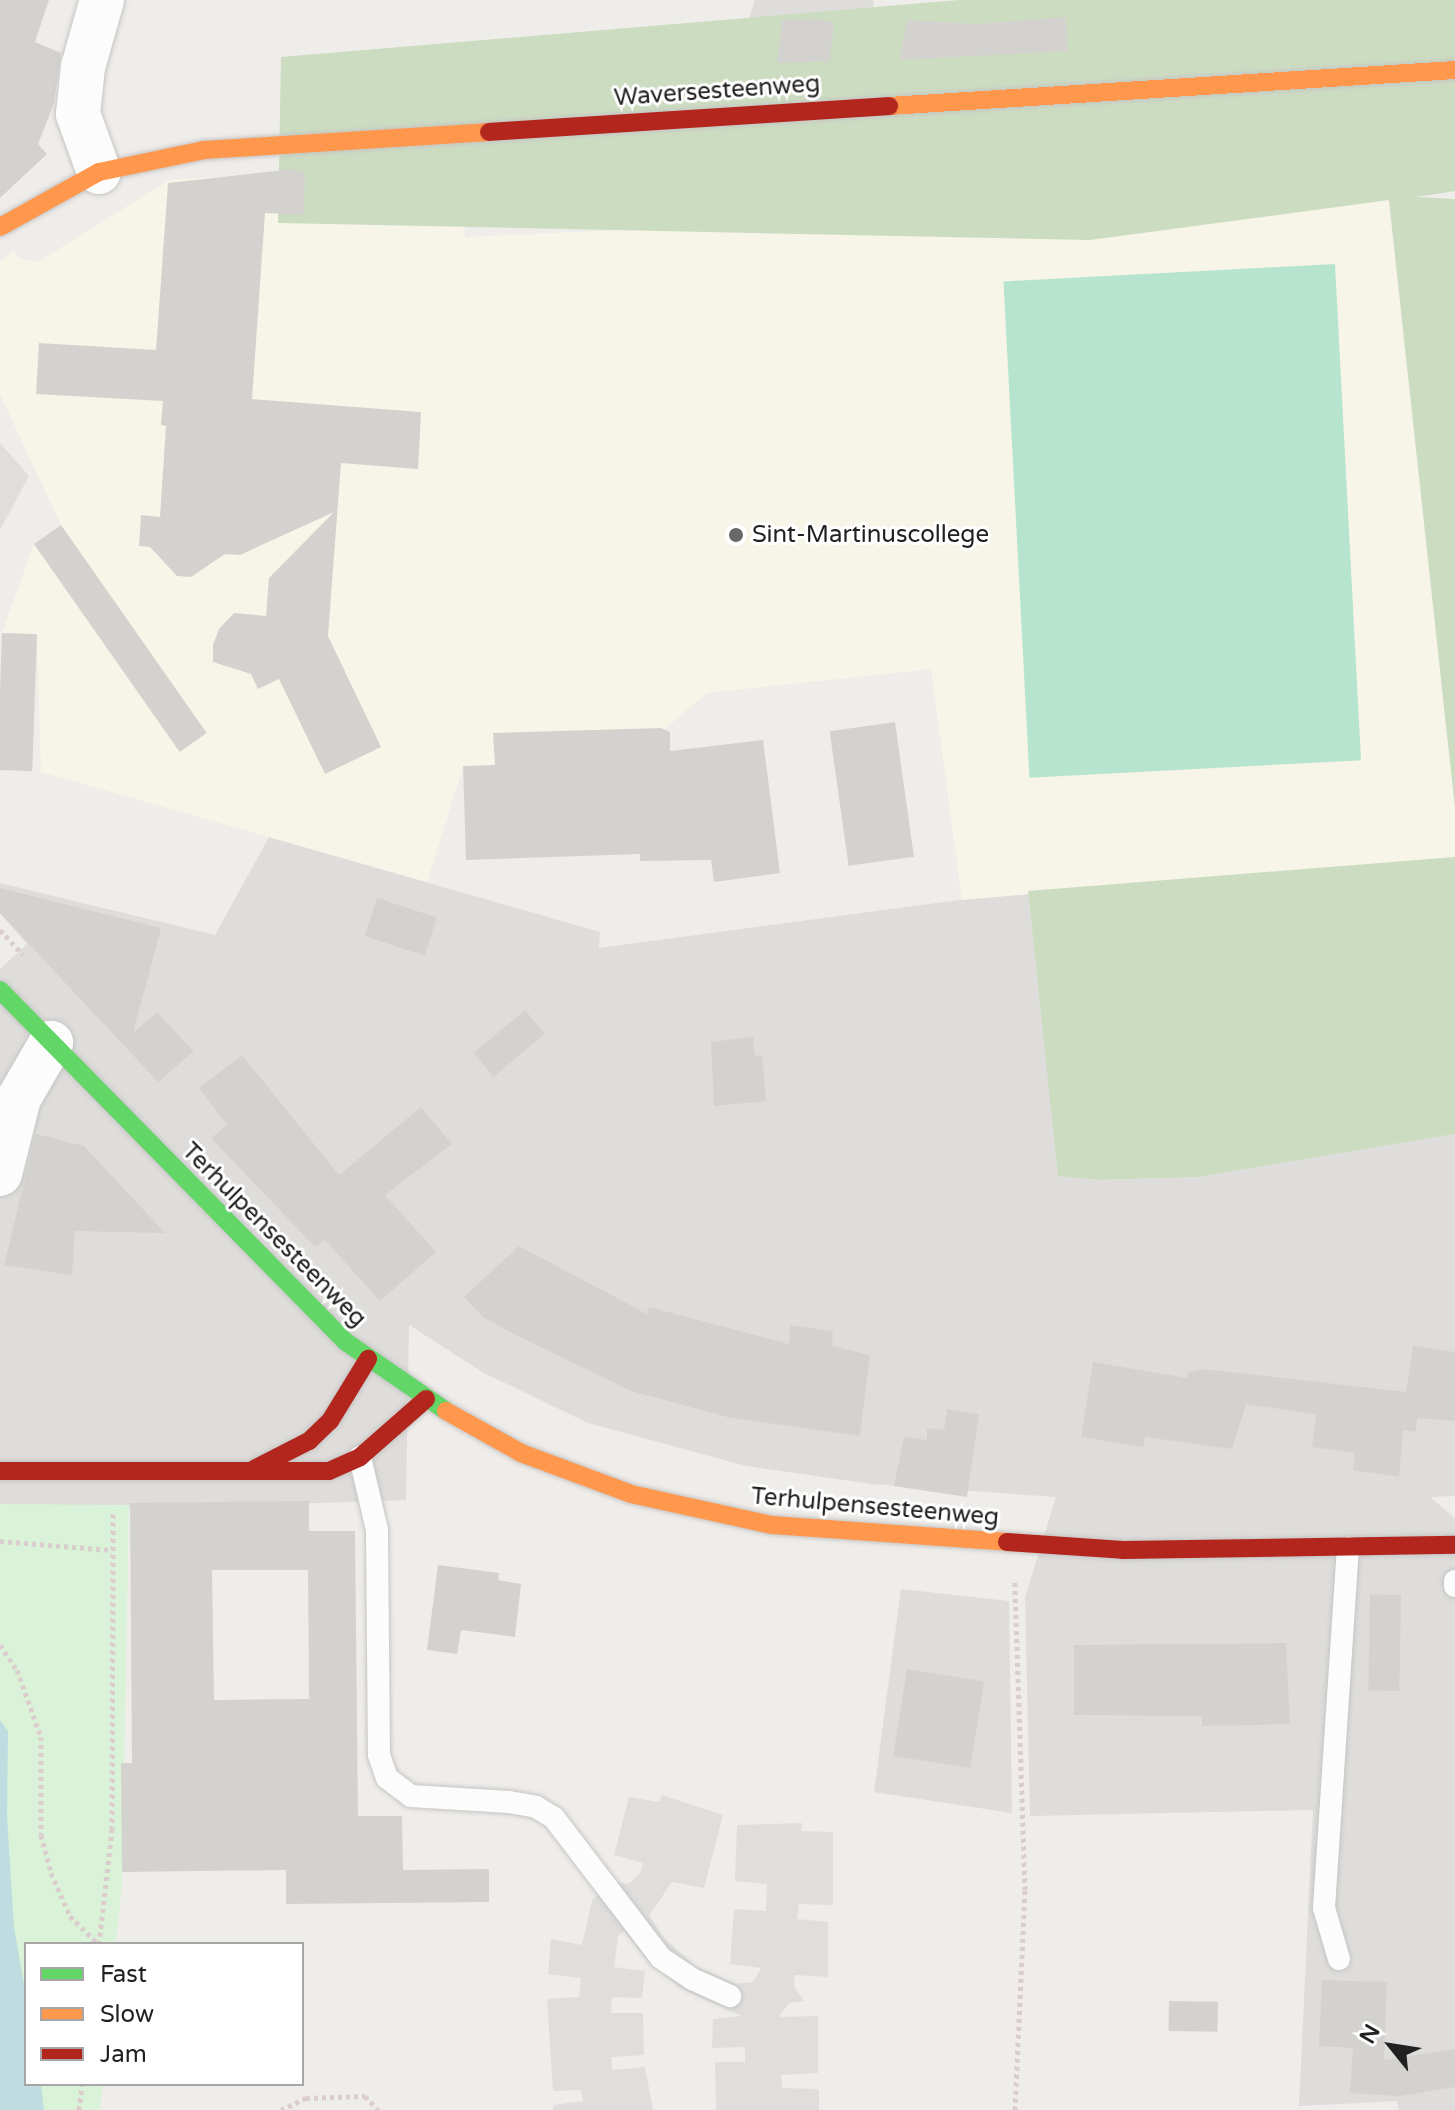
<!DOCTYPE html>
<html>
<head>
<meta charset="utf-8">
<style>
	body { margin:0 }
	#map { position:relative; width:1455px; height:2110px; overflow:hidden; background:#efedea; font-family:"Varela Round",sans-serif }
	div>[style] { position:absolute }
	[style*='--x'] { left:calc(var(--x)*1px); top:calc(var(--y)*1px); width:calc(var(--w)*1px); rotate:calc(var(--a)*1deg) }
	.residential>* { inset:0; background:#dedddb }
	.education>* { inset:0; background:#f7f5e7 }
	.forest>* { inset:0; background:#ccdcc1 }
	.park>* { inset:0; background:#daf3d8 }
	.pitch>* { inset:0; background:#b7e4ce; transform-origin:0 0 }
	.parking>* { inset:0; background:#dfdedd }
	.water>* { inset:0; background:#bfdce1 }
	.building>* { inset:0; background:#d4d2cf; transform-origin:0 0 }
	.path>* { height:5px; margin-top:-2.5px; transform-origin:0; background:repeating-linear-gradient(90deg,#dbcdcd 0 4px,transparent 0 8px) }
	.roads { filter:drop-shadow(0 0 2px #c6c5c4) drop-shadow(0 0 2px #c6c5c4) }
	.lane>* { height:22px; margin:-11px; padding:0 11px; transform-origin:11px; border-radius:11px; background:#fdfcfc }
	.street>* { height:44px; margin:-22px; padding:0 22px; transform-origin:22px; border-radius:22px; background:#fdfcfc }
	.fast>* { height:18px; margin:-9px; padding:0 9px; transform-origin:9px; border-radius:9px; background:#63d668 }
	.slow>* { height:18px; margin:-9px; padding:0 9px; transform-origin:9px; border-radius:9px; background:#ff974d }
	.jam>* { height:18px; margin:-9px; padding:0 9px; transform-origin:9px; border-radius:9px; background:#b3261e }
	.dots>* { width:22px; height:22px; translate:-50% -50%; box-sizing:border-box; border:4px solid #fff; border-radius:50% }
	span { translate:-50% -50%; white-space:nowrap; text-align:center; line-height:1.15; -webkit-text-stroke:6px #fff; paint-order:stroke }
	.street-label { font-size:24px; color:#212121 }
	.poi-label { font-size:24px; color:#212121 }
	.left { translate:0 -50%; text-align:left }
	.legend { position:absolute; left:24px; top:1942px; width:280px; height:144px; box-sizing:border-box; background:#fff; border:2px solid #a6a6a6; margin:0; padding:10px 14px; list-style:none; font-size:24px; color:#212121 }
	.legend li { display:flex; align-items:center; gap:16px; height:40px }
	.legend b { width:40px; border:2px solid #a6a6a6 }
	.north { position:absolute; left:1351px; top:2006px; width:80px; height:80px; -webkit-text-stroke:6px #fff; paint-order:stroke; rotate:300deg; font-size:22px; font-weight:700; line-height:32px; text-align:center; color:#212121 }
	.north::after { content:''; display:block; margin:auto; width:28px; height:36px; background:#212121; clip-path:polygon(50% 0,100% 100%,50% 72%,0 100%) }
</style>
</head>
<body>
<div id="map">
	<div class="residential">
		<div style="clip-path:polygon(755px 0,874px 0,863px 75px,729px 83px)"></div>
		<div style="clip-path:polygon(269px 837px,600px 932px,599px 948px,1028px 891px,1059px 1176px,1100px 1180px,1198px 1177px,1455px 1134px,1455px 1496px,1430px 1497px,1455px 1518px,1455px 2110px,1399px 2110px,1397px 2101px,1299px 2106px,1313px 1810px,1030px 1816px,1025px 1597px,1056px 1497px,871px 1484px,746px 1466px,588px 1423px,484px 1373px,409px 1325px,406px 1500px,0 1514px,0 969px,27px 944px,0 913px,0 883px,215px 935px)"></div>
		<div style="clip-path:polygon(901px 1589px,1009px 1601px,1012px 1813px,874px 1792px)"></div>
	</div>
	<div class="education">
		<div style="clip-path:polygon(462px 162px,465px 237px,1388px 196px,1455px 808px,1455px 857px,962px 900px,931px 669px,707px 693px,661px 732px,494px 733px,495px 765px,463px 767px,427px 882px,41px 772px,37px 634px,2px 633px,34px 544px,61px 525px,0 394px,0 262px,14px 251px,19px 258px,38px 262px,169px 180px)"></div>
	</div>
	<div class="forest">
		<div style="clip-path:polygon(959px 0,1455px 0,1455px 191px,1416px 197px,1455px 199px,1455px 808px,1389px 200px,1090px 240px,278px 223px,281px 57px)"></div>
		<div style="clip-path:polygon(1455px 857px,1455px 1134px,1198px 1177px,1100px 1180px,1058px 1176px,1028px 891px)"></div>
	</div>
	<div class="park">
		<div style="clip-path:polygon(0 1504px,129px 1505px,122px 1883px,116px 1944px,26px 1944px,26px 2084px,103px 2084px,100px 2110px,0 2110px)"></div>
	</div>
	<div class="pitch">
		<div style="left:1335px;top:264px;width:497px;height:332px;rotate:87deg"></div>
	</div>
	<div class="parking">
		<div style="clip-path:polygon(0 443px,29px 476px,0 530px)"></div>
		<div style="clip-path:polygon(662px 1795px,723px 1815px,704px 1888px,672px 1882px,649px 1916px,665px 1939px,695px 1966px,736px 1984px,753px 1982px,761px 1968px,730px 1964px,734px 1909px,766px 1911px,767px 1884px,735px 1881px,737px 1825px,802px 1823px,801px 1831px,833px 1832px,833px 1905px,799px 1904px,797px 1919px,828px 1922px,828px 1977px,795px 1975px,794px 1986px,804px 2001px,789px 2003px,779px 2017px,818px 2016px,818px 2073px,781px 2075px,782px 2088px,819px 2089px,819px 2110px,716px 2110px,715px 2062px,745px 2062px,745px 2047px,712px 2048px,713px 2019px,742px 2016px,680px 1988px,645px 1958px,624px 1931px,618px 1936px,614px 1967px,645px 1971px,642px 1998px,612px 1997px,611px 2013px,643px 2013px,644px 2055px,611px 2057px,612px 2070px,645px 2067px,653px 2110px,553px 2110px,553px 2105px,583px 2101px,581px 2090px,553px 2091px,547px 1999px,579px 1997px,581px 1978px,548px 1974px,551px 1939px,582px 1945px,592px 1900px,617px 1882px,628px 1884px,640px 1874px,643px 1863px,614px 1855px,629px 1797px,659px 1802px)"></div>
	</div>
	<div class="water">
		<div style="clip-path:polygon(0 1720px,8px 1731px,7px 1816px,14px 1927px,26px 1996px,26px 2084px,41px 2084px,44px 2110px,0 2110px)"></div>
	</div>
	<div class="building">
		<div style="clip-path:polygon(0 0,49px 0,35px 42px,61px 53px,54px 103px,38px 144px,47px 154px,0 198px)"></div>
		<div style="clip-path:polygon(1066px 17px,1068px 51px,899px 60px,907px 20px,977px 24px)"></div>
		<div style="clip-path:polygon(817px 19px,834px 23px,830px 61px,777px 63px,782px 20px)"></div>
		<div style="clip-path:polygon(293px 169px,305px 173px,304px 215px,265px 213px,252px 399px,421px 412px,418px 469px,341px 463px,328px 636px,381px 747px,325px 774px,279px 679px,258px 689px,251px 674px,213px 662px,213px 645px,219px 629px,234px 613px,266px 616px,269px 578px,334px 512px,240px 555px,225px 554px,191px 577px,177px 576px,150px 547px,139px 546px,141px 515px,160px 517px,166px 426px,161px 425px,163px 401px,36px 394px,39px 343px,156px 350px,168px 183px)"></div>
		<div style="left:61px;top:525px;width:254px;height:33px;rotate:55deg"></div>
		<div style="left:2px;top:633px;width:35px;height:137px;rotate:2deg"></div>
		<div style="left:895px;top:722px;width:136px;height:66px;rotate:82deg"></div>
		<div style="clip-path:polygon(661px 728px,670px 732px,670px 751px,763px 740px,780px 873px,714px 882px,711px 860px,640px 861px,640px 854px,466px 860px,463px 766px,495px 765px,493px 733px)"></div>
		<div style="clip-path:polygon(0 888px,161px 928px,133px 1033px,157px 1013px,194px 1051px,158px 1082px,0 913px)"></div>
		<div style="left:377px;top:898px;width:63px;height:40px;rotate:18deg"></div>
		<div style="left:525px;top:1010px;width:31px;height:67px;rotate:50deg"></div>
		<div style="clip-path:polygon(753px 1037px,755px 1056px,762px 1055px,766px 1101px,714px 1106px,711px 1042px)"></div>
		<div style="clip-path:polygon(242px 1055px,339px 1175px,421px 1107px,452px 1144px,385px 1195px,436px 1252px,380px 1301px,325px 1240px,315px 1247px,211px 1138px,227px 1125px,199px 1088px)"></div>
		<div style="clip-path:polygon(36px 1134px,84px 1146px,165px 1233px,75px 1231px,72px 1275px,4px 1265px)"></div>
		<div style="clip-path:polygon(519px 1246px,647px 1314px,649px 1307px,789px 1344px,790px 1325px,833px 1331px,832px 1346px,870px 1355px,860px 1436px,731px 1418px,631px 1391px,506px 1330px,483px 1317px,464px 1297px)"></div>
		<div style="clip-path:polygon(1413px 1346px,1455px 1352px,1455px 1421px,1417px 1418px,1416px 1432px,1403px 1430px,1399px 1477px,1353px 1470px,1355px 1453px,1312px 1447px,1316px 1414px,1246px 1404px,1232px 1449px,1145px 1437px,1144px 1447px,1081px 1437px,1093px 1362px,1187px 1378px,1188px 1372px,1203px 1369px,1406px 1392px)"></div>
		<div style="clip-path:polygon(947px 1409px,979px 1414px,967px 1497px,894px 1486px,904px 1437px,927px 1440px,927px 1428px,944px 1430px)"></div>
		<div style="clip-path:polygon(evenodd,309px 1501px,309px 1531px,355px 1531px,358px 1816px,402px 1816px,403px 1870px,489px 1869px,489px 1902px,286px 1904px,286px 1870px,122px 1872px,121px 1763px,132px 1763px,130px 1503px,309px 1501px,212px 1570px,308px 1570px,309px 1699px,214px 1700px,212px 1570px)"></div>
		<div style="clip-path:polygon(438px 1565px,499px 1573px,498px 1580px,521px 1584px,515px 1637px,461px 1630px,457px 1654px,427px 1650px)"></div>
		<div style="left:1401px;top:1595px;width:96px;height:31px;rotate:91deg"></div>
		<div style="clip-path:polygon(1286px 1643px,1290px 1724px,1202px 1726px,1202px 1716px,1074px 1715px,1074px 1645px)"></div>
		<div style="left:907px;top:1669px;width:78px;height:88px;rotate:9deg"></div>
		<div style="clip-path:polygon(1322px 1980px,1387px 1982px,1384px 2060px,1455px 2049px,1455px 2087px,1400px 2096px,1350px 2093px,1353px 2048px,1319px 2046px)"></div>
		<div style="left:1169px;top:2001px;width:49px;height:30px;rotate:1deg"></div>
	</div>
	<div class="path">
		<div style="--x:0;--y:930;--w:34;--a:47"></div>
		<div style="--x:0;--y:1541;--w:112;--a:4.6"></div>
		<div style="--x:0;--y:1645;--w:30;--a:56"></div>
		<div style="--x:17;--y:1670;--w:71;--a:70.3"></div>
		<div style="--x:41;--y:1737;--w:98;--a:90"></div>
		<div style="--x:41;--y:1835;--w:39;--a:75"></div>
		<div style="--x:51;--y:1873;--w:47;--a:66.2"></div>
		<div style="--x:70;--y:1916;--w:40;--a:45"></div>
		<div style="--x:99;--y:1944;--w:115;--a:-83.5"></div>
		<div style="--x:112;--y:1830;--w:320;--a:-89.8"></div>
		<div style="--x:79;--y:2110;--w:26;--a:-83"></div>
		<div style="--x:281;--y:2110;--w:28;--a:-26"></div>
		<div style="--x:306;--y:2098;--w:59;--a:-1.9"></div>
		<div style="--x:365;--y:2096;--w:19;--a:47"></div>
		<div style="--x:1015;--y:2110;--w:220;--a:-87.4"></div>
		<div style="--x:1025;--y:1890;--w:309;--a:-91.9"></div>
	</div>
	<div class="roads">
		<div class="lane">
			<div style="--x:360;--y:1457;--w:75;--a:76.9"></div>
			<div style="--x:377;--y:1530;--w:225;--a:89.5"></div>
			<div style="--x:379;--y:1755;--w:24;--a:71"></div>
			<div style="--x:387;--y:1778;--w:30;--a:37"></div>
			<div style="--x:411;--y:1796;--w:98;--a:3.5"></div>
			<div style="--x:509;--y:1802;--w:27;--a:10"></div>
			<div style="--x:536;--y:1807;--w:21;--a:31"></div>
			<div style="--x:554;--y:1818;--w:176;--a:52.6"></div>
			<div style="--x:661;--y:1958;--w:37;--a:34"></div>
			<div style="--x:692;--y:1979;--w:42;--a:24.1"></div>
			<div style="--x:1455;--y:1581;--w:5;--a:90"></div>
			<div style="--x:1339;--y:1959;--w:53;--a:-106.4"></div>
			<div style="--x:1324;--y:1908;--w:361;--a:-86.2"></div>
		</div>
		<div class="street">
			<div style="--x:99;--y:172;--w:62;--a:-109.9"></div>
			<div style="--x:78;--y:114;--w:47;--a:-83.9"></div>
			<div style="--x:83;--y:67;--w:70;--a:-74.2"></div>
			<div style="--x:0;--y:1174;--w:78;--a:-76"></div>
			<div style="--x:19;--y:1098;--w:64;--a:-59.8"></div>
		</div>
		<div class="fast">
			<div style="--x:0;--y:990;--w:494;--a:45.5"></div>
			<div style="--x:346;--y:1342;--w:121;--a:34.6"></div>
		</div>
		<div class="slow">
			<div style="--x:889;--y:106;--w:567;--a:-3.64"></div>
			<div style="--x:0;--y:227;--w:113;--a:-29.1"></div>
			<div style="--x:99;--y:172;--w:107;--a:-11.8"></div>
			<div style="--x:204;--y:150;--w:286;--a:-3.6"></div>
			<div style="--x:446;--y:1411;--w:86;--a:29.2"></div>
			<div style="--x:521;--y:1453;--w:117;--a:20.4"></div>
			<div style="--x:631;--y:1494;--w:144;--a:12.4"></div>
			<div style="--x:772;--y:1525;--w:236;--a:4.1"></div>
		</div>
		<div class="jam">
			<div style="--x:489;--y:132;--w:401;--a:-3.7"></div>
			<div style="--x:254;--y:1469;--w:62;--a:-27"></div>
			<div style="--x:309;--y:1441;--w:29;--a:-44"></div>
			<div style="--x:330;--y:1421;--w:73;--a:-58.5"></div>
			<div style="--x:0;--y:1471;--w:329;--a:0"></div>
			<div style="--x:329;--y:1471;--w:34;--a:-24"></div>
			<div style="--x:360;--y:1457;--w:88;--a:-41.3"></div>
			<div style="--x:1007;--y:1542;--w:116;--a:3.9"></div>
			<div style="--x:1123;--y:1550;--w:332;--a:-0.9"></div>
		</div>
	</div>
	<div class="dots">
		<div style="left:736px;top:535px;background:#696867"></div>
	</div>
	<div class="street-label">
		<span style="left:717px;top:91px;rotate:-4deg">Waversesteenweg</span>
		<span style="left:274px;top:1235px;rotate:45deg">Terhulpensesteenweg</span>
		<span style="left:875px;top:1507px;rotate:5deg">Terhulpensesteenweg</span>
	</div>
	<div class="poi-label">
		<span class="left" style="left:752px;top:535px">Sint-Martinuscollege</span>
	</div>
	<ul class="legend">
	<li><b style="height:10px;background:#63d668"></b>Fast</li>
	<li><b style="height:10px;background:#ff974d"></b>Slow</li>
	<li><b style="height:10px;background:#b3261e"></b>Jam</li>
	</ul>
	<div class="north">N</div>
</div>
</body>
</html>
